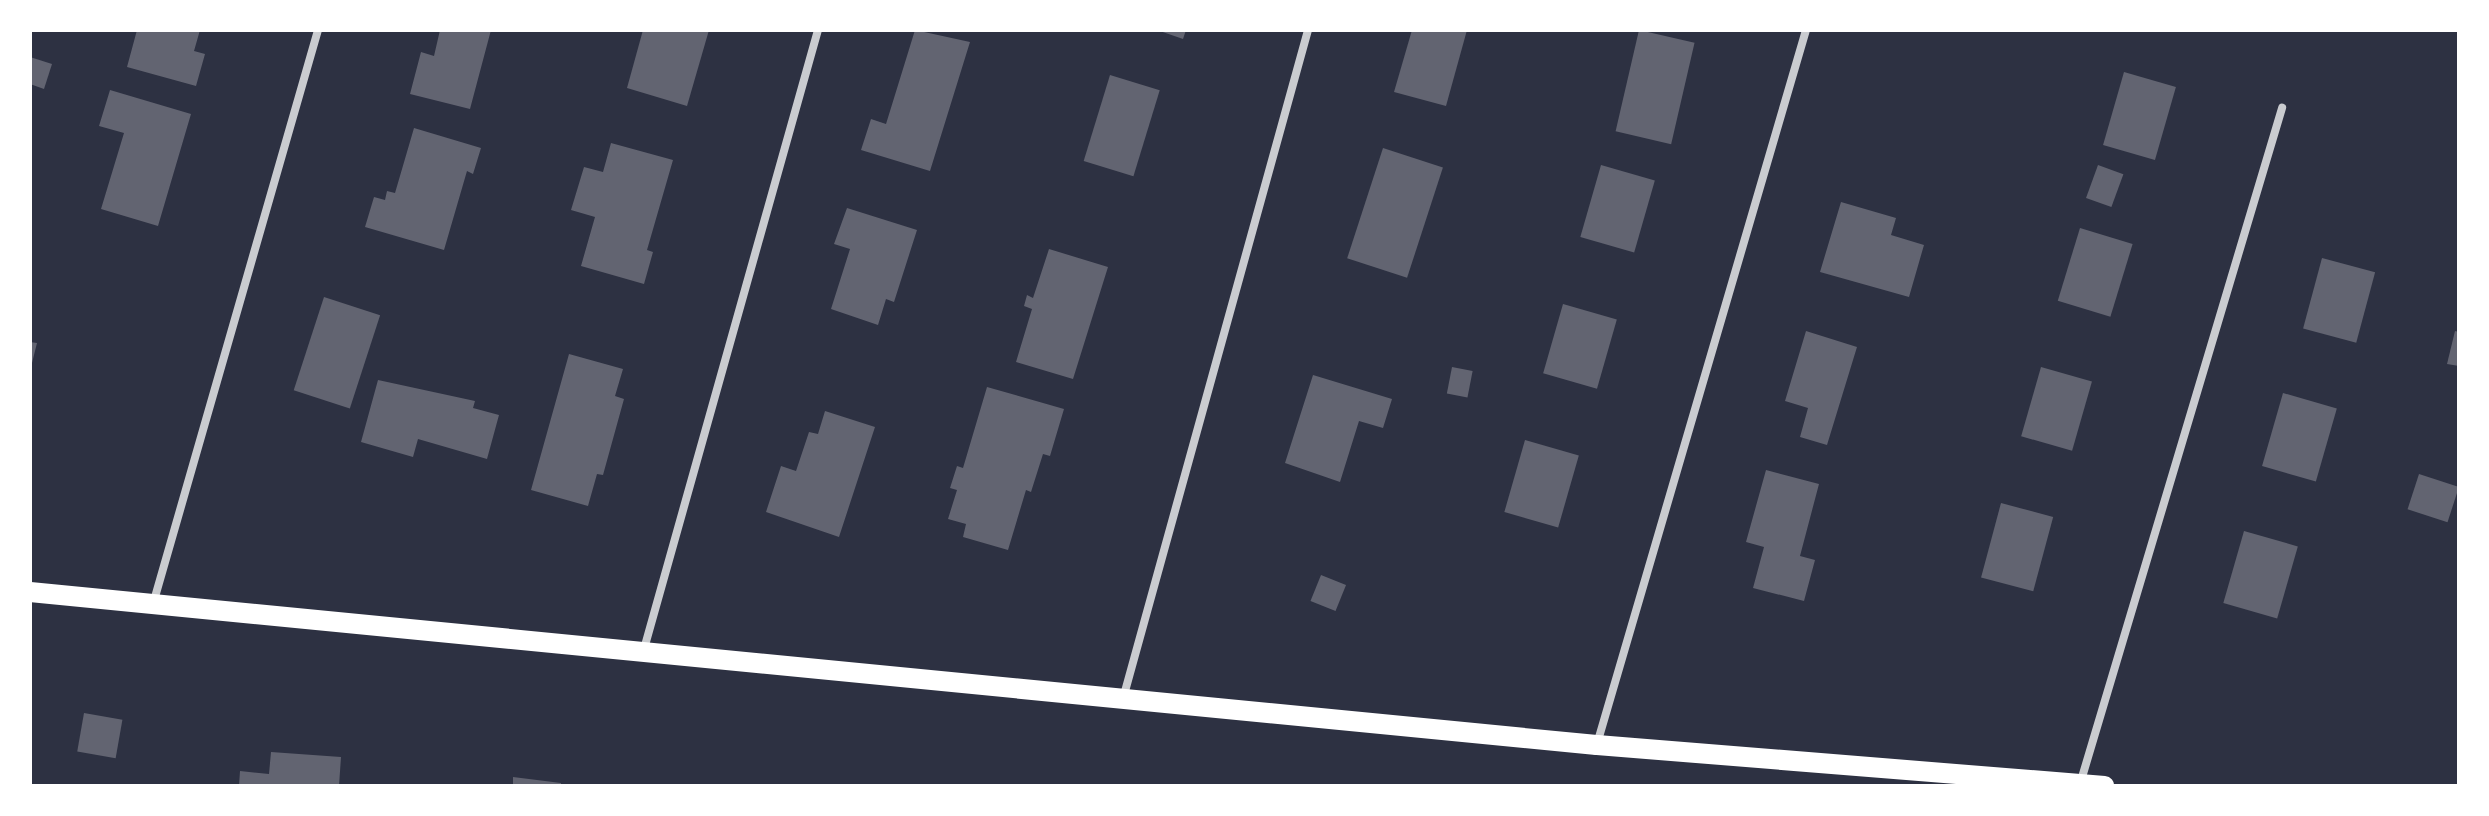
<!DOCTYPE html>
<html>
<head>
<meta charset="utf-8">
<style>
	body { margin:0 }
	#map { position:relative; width:2489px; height:816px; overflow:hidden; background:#2d3142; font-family:Jost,sans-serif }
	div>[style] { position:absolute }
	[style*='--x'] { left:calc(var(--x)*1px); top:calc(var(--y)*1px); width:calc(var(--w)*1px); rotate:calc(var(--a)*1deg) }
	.building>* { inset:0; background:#626471; transform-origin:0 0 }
	.minor>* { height:8px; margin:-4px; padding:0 4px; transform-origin:4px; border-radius:4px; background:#caccd0 }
	.primary>* { height:20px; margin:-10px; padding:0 10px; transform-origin:10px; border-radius:10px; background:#fff }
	span { translate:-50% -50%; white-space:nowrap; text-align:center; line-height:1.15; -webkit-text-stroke:6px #fff; paint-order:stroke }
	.frame { position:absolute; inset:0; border:32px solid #fff; pointer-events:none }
</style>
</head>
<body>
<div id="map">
	<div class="building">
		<div style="clip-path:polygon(137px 30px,200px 30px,194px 51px,205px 54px,196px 86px,127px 67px)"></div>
		<div style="clip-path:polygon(440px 30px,491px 30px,470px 109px,410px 94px,421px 52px,434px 56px)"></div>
		<div style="clip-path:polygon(643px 30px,709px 30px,687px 106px,627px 88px)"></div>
		<div style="clip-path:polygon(915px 30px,970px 42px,930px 171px,861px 150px,871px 119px,886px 124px)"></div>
		<div style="clip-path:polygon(1157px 30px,1186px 30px,1183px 39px)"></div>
		<div style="clip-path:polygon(1412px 30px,1467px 30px,1446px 106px,1394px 92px)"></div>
		<div style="left:1639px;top:30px;width:57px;height:104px;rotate:13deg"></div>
		<div style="clip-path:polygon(30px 57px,52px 64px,44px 89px,30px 84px)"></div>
		<div style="left:2124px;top:72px;width:54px;height:76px;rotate:16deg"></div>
		<div style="left:1110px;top:75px;width:52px;height:90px;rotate:17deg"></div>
		<div style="clip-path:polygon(110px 90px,191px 114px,158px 226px,101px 209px,124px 133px,99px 126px)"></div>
		<div style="clip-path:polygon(414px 128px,481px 148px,473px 174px,467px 171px,444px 250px,365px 227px,374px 197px,385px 200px,387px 191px,395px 193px)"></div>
		<div style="clip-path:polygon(611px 143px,673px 160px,647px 250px,653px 252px,644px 284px,581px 266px,595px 217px,571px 210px,584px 167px,603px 172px)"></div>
		<div style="left:1383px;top:148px;width:63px;height:116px;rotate:18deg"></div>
		<div style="left:1601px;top:165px;width:56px;height:75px;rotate:16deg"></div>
		<div style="left:2098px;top:165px;width:27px;height:35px;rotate:20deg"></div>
		<div style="clip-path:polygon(1841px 202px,1896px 218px,1891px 235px,1924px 245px,1909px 297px,1820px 272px)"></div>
		<div style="clip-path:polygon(847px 208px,917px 230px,894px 302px,886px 299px,878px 325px,831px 309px,850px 249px,834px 244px)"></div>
		<div style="left:2080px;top:228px;width:55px;height:76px;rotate:17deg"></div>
		<div style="clip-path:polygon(1049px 249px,1108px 267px,1073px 379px,1016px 362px,1032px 309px,1024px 306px,1027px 295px,1033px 298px)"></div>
		<div style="left:2322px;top:258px;width:55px;height:73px;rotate:15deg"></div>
		<div style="left:324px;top:297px;width:59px;height:98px;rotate:18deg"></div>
		<div style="left:1563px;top:304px;width:56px;height:72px;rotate:16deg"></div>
		<div style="clip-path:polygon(1806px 331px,1857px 347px,1827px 445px,1800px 437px,1808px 408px,1785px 401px)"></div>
		<div style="clip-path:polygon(2455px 331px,2459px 332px,2459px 366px,2447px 364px)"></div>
		<div style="clip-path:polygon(30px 342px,37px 343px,31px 367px,30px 367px)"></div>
		<div style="clip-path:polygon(569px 354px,623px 369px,615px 396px,624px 399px,603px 475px,597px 474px,588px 506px,531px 490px)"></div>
		<div style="left:1452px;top:367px;width:21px;height:27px;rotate:11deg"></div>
		<div style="left:2041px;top:367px;width:53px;height:72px;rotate:16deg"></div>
		<div style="clip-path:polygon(1313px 375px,1392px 399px,1383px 428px,1359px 421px,1340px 482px,1285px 463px)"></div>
		<div style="clip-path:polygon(378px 380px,475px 401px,473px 408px,499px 415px,487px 459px,418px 439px,413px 457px,361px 442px)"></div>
		<div style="clip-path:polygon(987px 387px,1064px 409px,1050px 456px,1043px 454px,1031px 492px,1026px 490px,1008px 550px,963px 537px,966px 524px,948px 519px,957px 490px,950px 488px,957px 466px,963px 468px)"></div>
		<div style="left:2283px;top:393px;width:56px;height:76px;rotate:16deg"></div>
		<div style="clip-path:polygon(825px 411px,875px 427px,839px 537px,766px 512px,781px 466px,796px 471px,809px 432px,818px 434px)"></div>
		<div style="left:1525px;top:440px;width:56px;height:75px;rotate:16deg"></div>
		<div style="clip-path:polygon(1766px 470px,1819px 484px,1800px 556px,1815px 560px,1804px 601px,1753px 588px,1764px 547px,1746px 542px)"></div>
		<div style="left:2419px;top:474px;width:42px;height:37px;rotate:18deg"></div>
		<div style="left:2001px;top:503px;width:54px;height:77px;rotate:15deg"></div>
		<div style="left:2244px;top:531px;width:56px;height:75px;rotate:16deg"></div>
		<div style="left:1321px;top:575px;width:27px;height:28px;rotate:22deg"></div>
		<div style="left:84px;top:713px;width:39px;height:39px;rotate:10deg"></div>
		<div style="clip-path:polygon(271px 752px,341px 757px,339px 786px,239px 786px,240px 771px,269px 774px)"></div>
		<div style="clip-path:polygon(513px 777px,561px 783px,561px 786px,513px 786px)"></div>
	</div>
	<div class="minor">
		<div style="--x:153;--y:604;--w:597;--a:-73.96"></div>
		<div style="--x:644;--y:649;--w:643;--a:-74.3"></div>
		<div style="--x:1124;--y:695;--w:690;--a:-74.53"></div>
		<div style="--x:1597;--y:744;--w:744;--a:-73.68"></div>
		<div style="--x:2080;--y:784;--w:706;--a:-73.36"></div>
	</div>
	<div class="primary">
		<div style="--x:30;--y:592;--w:1574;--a:5.58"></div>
		<div style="--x:1597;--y:745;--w:509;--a:4.62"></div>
	</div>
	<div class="frame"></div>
</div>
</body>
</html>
